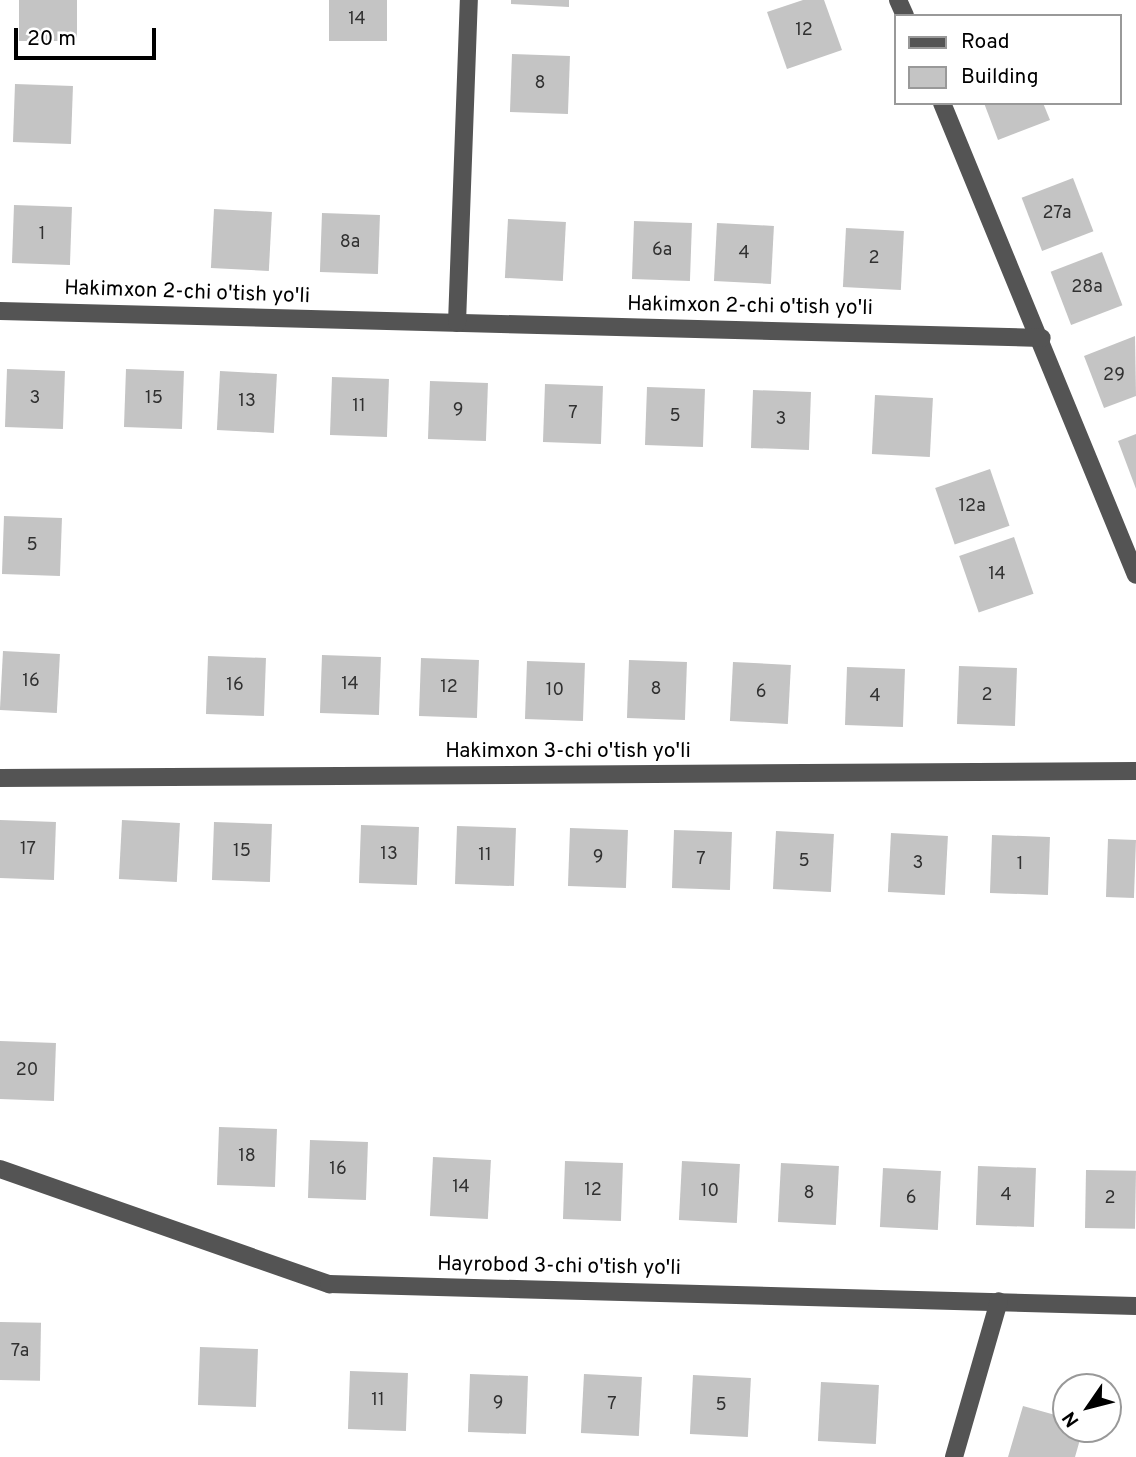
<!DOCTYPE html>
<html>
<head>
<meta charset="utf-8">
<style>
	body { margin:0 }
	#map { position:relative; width:1136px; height:1457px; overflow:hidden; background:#fff; font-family:Overpass,sans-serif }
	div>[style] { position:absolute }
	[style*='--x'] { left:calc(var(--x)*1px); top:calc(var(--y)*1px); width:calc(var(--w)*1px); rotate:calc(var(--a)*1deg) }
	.building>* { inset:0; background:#c4c4c4; transform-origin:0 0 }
	.minor>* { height:18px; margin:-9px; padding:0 9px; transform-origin:9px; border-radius:9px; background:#545454 }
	span { translate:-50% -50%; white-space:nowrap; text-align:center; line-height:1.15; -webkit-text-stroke:5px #fff; paint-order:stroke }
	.number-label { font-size:18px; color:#313131 }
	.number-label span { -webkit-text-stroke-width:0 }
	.street-label { font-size:21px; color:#000 }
	.legend { position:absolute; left:894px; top:14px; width:228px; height:91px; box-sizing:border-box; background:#fff; border:2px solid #999; margin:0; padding:9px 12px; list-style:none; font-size:21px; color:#000 }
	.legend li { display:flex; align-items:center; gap:14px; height:35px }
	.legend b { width:35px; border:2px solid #999 }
	.north { position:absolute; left:1052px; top:1373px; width:70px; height:70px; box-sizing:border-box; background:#fff; border:2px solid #999; border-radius:50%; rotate:235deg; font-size:19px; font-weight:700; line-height:28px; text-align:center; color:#000 }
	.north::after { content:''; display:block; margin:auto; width:24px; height:32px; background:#000; clip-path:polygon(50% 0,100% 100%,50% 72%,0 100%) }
	.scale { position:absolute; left:14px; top:28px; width:142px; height:32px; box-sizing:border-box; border:4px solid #000; border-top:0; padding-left:9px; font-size:21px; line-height:24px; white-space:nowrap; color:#000; -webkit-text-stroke:5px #fff; paint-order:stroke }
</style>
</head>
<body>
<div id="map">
	<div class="building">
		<div style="left:19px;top:0;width:58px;height:41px"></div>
		<div style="left:329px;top:0;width:58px;height:41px"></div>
		<div style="clip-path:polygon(511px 0,569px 0,569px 7px,511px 4px)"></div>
		<div style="clip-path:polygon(803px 0,824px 0,842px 50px,787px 69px,767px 12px)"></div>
		<div style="left:512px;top:54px;width:58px;height:58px;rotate:2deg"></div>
		<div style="left:15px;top:84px;width:58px;height:58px;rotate:2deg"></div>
		<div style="clip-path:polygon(984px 103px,1043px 103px,1050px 120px,998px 140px)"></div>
		<div style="left:1073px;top:178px;width:57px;height:55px;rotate:69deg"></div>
		<div style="left:14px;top:205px;width:58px;height:58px;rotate:2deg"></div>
		<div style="left:214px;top:209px;width:58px;height:59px;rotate:3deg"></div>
		<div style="left:322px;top:213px;width:58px;height:59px;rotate:2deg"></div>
		<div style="left:508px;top:219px;width:58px;height:59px;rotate:3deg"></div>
		<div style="left:634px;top:221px;width:58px;height:58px;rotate:2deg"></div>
		<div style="left:717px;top:223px;width:57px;height:58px;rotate:3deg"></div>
		<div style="left:846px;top:228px;width:58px;height:59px;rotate:3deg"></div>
		<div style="left:1102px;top:252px;width:57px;height:55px;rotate:69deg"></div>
		<div style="clip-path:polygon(1135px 336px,1136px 396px,1104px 408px,1084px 356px)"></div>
		<div style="left:7px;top:369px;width:58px;height:58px;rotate:2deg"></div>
		<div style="left:126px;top:369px;width:58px;height:58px;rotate:2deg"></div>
		<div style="left:220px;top:371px;width:57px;height:59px;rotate:3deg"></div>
		<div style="left:332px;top:377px;width:57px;height:58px;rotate:2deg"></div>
		<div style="left:430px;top:381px;width:58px;height:58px;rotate:2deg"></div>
		<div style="left:545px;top:384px;width:58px;height:58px;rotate:2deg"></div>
		<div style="left:647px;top:387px;width:58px;height:58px;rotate:2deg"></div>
		<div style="left:753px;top:390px;width:58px;height:58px;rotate:2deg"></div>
		<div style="left:875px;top:395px;width:58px;height:59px;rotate:3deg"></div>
		<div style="clip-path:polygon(1136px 434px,1136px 489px,1118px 441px)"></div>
		<div style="left:990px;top:469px;width:60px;height:58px;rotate:71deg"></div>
		<div style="left:4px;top:516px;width:58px;height:58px;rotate:2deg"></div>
		<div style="left:1014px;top:537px;width:60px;height:58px;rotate:71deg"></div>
		<div style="left:3px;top:651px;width:57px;height:59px;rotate:3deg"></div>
		<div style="left:322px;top:655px;width:59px;height:58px;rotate:2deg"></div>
		<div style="left:208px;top:656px;width:58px;height:58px;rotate:2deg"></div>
		<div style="left:421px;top:658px;width:58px;height:58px;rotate:2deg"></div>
		<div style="left:629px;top:660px;width:58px;height:58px;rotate:2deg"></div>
		<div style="left:527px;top:661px;width:58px;height:58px;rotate:2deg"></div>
		<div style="left:733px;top:662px;width:58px;height:59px;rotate:3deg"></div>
		<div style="left:959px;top:666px;width:58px;height:58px;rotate:2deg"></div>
		<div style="left:847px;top:667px;width:58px;height:58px;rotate:2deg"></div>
		<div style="left:0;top:820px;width:56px;height:58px;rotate:2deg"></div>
		<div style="left:122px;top:820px;width:58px;height:59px;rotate:3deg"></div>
		<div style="left:214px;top:822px;width:58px;height:58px;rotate:2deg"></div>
		<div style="left:361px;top:825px;width:58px;height:58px;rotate:2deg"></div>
		<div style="left:457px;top:826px;width:59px;height:58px;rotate:2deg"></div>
		<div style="left:570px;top:828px;width:58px;height:58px;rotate:2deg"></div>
		<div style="left:674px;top:830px;width:58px;height:58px;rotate:2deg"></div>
		<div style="left:776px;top:831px;width:58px;height:58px;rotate:3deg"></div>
		<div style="left:891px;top:833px;width:57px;height:59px;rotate:3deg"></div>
		<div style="left:992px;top:835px;width:58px;height:58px;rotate:2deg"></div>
		<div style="left:1108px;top:839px;width:28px;height:58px;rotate:2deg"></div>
		<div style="left:0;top:1041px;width:56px;height:58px;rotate:2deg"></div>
		<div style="left:219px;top:1127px;width:58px;height:58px;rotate:2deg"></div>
		<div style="left:310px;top:1140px;width:58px;height:58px;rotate:2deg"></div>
		<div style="left:433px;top:1157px;width:58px;height:59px;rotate:3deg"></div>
		<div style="left:565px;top:1161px;width:58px;height:58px;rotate:2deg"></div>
		<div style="left:682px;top:1161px;width:58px;height:59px;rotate:3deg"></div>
		<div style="left:781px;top:1163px;width:58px;height:59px;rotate:3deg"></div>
		<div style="left:978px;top:1166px;width:58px;height:59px;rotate:2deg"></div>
		<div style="left:883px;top:1168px;width:58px;height:59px;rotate:3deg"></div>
		<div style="left:1086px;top:1170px;width:50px;height:58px;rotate:1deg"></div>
		<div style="left:0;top:1322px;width:41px;height:58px;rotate:1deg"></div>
		<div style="left:200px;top:1347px;width:58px;height:58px;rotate:2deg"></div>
		<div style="left:350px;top:1371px;width:58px;height:58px;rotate:2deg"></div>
		<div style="left:470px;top:1374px;width:58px;height:58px;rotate:2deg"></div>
		<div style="left:584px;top:1374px;width:58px;height:59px;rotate:3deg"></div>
		<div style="left:693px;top:1375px;width:58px;height:59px;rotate:3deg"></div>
		<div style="left:821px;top:1382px;width:58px;height:59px;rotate:3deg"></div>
		<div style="clip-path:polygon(1023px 1406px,1066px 1418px,1066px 1429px,1083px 1429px,1075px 1457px,1008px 1457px)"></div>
	</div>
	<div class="minor">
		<div style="--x:898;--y:0;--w:17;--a:66"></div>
		<div style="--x:942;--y:103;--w:510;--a:67.66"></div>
		<div style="--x:0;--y:311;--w:1042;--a:1.48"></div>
		<div style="--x:457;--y:323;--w:323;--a:-87.9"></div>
		<div style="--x:0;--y:778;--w:1136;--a:-0.35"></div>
		<div style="--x:0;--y:1169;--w:349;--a:19.3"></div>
		<div style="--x:329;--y:1284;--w:807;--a:1.56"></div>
		<div style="--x:954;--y:1457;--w:162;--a:-73.9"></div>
	</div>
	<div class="number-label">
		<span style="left:357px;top:20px">14</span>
		<span style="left:804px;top:31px">12</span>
		<span style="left:540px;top:84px">8</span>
		<span style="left:1057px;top:214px">27a</span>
		<span style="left:42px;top:235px">1</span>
		<span style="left:350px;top:243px">8a</span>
		<span style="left:662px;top:251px">6a</span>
		<span style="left:744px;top:254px">4</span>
		<span style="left:874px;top:259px">2</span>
		<span style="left:1087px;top:288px">28a</span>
		<span style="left:1114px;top:376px">29</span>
		<span style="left:35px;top:399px">3</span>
		<span style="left:154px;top:399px">15</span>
		<span style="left:247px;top:402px">13</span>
		<span style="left:359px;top:407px">11</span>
		<span style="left:458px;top:411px">9</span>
		<span style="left:573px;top:414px">7</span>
		<span style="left:675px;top:417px">5</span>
		<span style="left:781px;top:420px">3</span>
		<span style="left:972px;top:507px">12a</span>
		<span style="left:32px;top:546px">5</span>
		<span style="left:997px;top:575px">14</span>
		<span style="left:31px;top:682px">16</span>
		<span style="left:350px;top:685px">14</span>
		<span style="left:235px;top:686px">16</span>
		<span style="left:449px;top:688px">12</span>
		<span style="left:656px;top:690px">8</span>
		<span style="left:555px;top:691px">10</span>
		<span style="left:761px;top:693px">6</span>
		<span style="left:987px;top:696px">2</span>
		<span style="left:875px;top:697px">4</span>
		<span style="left:28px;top:850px">17</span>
		<span style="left:242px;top:852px">15</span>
		<span style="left:389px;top:855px">13</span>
		<span style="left:485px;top:856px">11</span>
		<span style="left:598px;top:858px">9</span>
		<span style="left:701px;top:860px">7</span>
		<span style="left:804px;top:862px">5</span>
		<span style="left:918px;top:864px">3</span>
		<span style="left:1020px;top:865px">1</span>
		<span style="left:27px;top:1071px">20</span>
		<span style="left:247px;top:1157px">18</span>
		<span style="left:338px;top:1170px">16</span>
		<span style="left:461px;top:1188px">14</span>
		<span style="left:593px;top:1191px">12</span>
		<span style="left:710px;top:1192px">10</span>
		<span style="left:809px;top:1194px">8</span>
		<span style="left:1006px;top:1196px">4</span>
		<span style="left:911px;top:1199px">6</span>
		<span style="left:1110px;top:1199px">2</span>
		<span style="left:20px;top:1352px">7a</span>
		<span style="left:378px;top:1401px">11</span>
		<span style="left:498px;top:1404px">9</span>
		<span style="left:612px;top:1405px">7</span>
		<span style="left:721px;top:1406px">5</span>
	</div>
	<div class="street-label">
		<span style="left:187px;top:293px;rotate:2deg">Hakimxon 2-chi o'tish yo'li</span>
		<span style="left:750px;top:307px;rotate:1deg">Hakimxon 2-chi o'tish yo'li</span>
		<span style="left:568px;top:752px">Hakimxon 3-chi o'tish yo'li</span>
		<span style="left:559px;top:1267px;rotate:1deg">Hayrobod 3-chi o'tish yo'li</span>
	</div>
	<ul class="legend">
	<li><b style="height:9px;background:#545454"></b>Road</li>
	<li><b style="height:19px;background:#c4c4c4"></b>Building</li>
	</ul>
	<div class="north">N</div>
	<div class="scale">20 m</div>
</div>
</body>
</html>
